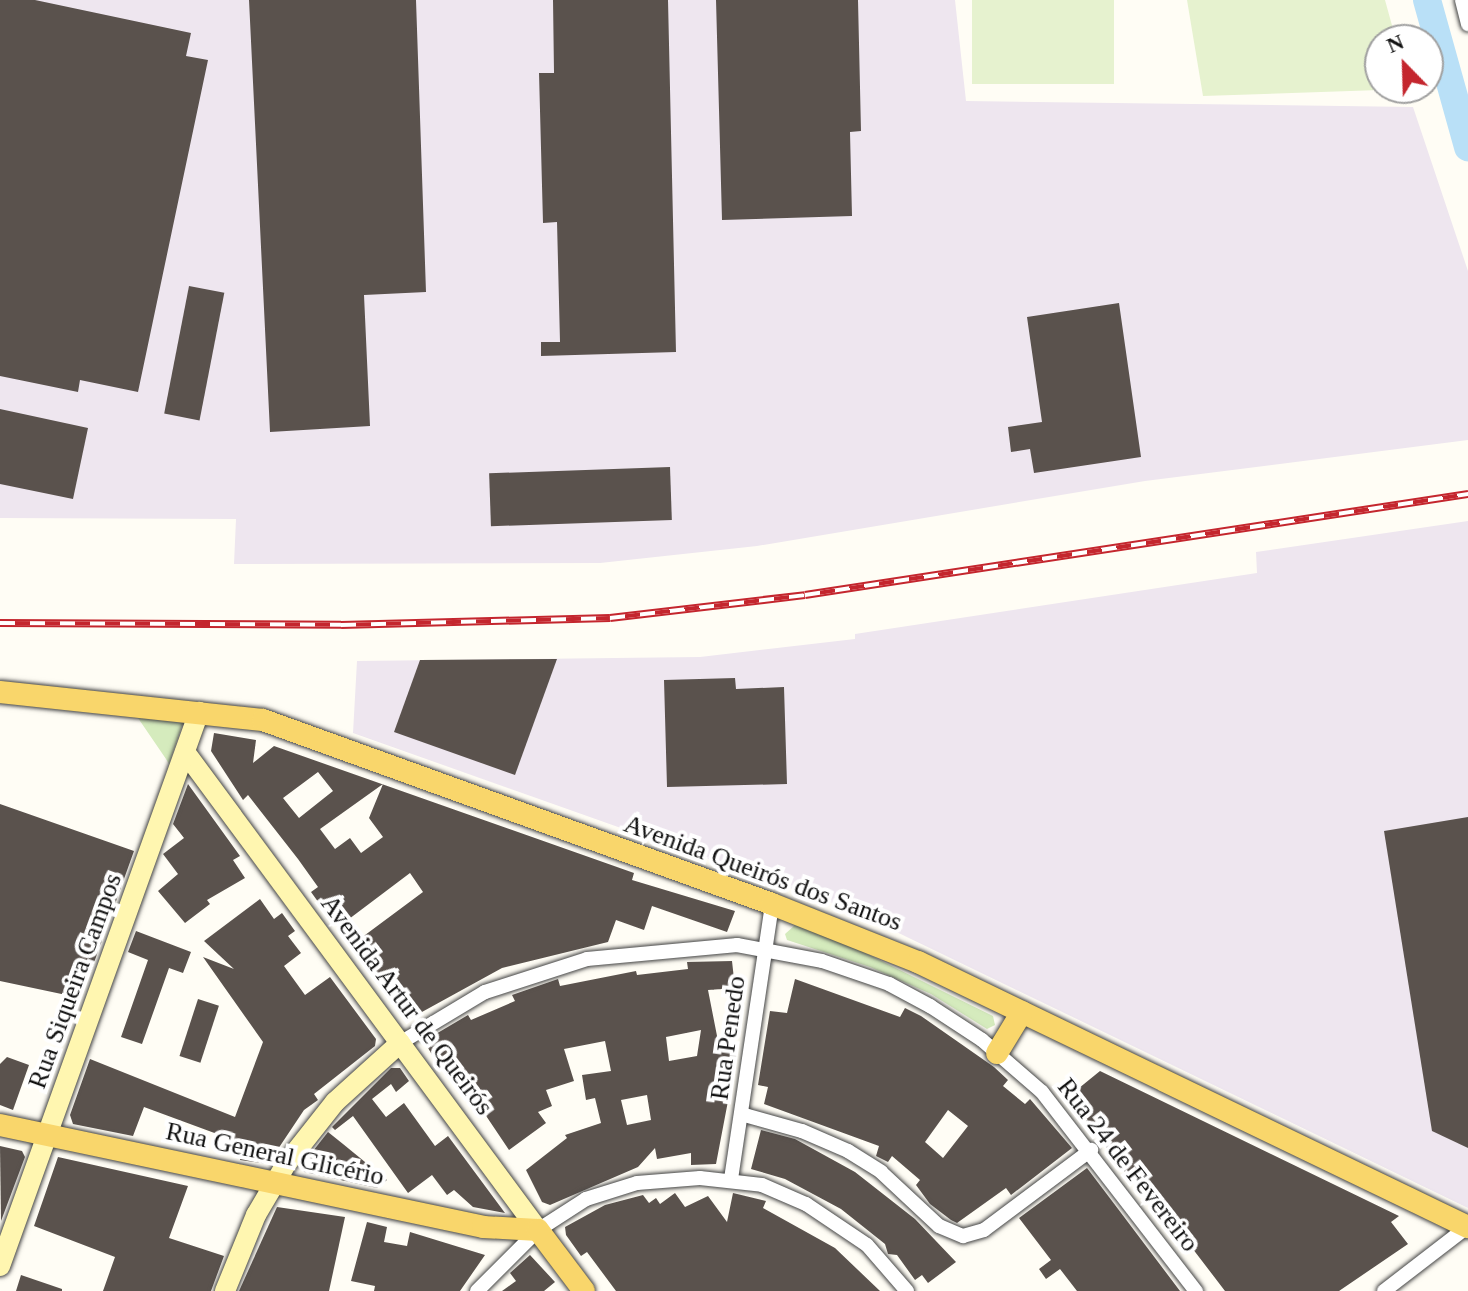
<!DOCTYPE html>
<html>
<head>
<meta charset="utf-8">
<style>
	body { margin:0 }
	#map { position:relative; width:1468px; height:1291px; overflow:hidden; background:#fffdf5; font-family:Georgia,serif }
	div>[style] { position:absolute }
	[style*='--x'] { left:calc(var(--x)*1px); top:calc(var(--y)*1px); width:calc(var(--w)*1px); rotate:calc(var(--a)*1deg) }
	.industrial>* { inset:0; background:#eee6ef }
	.green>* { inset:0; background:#d5ebbd }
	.pitch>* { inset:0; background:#e6f2cf; transform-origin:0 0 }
	.river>* { height:28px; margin:-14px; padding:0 14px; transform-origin:14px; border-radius:14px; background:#b9e0f7 }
	.building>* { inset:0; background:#5a524d; transform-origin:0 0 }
	.roads { filter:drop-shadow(0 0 2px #444) drop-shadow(0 0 2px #444) }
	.street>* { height:14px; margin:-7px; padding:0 7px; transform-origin:7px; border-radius:7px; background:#fff }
	.secondary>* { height:20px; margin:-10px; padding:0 10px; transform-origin:10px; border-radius:10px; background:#fff6b0 }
	.primary>* { height:22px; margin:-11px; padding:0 11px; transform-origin:11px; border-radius:11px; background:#f9d66b }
	.rail>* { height:8px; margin-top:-4px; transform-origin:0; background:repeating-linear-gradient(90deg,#fff 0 15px,#c4262e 0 30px); box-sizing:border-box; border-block:2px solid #c4262e }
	span { translate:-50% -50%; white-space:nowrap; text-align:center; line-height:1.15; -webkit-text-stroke:8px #fff; paint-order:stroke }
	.street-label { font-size:26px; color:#111 }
	.north { position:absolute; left:1364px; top:24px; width:80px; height:80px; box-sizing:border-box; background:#fff; border:2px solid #a0a0a0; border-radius:50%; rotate:337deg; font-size:22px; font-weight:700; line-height:32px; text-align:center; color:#111 }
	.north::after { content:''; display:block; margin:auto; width:28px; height:36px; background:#c4262e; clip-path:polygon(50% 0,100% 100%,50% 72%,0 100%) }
</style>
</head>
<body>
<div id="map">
	<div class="industrial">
		<div style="clip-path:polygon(0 0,955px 0,966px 101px,1413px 107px,1468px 271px,1468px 440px,1145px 481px,757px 546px,600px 563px,234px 564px,236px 519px,0 518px)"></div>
		<div style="clip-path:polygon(1468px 521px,1468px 1208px,849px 909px,353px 733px,357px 661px,700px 657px,855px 639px,855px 634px,1257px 573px,1256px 552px)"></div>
	</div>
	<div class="green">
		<div style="clip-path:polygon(138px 718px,183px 723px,169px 764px,166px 759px)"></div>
		<div style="clip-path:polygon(795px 925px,849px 945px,993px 1016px,995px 1025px,987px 1029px,931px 994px,870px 967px,787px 940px,785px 934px)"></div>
	</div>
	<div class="pitch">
		<div style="left:972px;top:0;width:142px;height:84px"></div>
		<div style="clip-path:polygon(1187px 0,1385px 0,1396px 40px,1380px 40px,1380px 88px,1409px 89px,1203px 96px)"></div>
	</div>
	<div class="river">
		<div style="--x:1427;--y:0;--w:153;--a:74.4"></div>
	</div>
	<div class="building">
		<div style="clip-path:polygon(0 0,35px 0,191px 33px,186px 56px,208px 60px,138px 392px,80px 380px,78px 392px,0 376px)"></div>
		<div style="clip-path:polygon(249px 0,416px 0,426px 292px,364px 295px,370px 426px,270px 432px)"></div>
		<div style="clip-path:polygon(553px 0,668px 0,676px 352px,541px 356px,541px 342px,560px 342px,557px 222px,543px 223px,539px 73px,554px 73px)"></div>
		<div style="clip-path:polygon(716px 0,858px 0,861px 131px,850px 132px,852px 216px,722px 220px)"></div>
		<div style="left:189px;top:286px;width:36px;height:130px;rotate:11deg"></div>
		<div style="clip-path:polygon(1119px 303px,1141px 457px,1034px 473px,1030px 449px,1011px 452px,1008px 427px,1042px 422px,1027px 317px)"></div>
		<div style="clip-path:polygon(0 409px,88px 428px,73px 499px,0 484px)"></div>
		<div style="left:670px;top:467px;width:53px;height:181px;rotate:88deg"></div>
		<div style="clip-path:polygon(557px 659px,515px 775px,394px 732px,420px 660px)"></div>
		<div style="clip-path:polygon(735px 678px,736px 689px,784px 687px,787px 784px,667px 787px,664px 680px)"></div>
		<div style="clip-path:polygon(evenodd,214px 733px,256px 740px,253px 763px,274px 746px,634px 873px,632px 880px,735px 911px,727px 932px,652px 906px,644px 930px,616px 920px,608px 942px,502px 968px,411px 1018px,404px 1016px,353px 944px,423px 892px,410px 873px,345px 922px,331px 904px,324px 910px,311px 892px,318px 887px,298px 859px,248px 795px,243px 800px,211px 751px,214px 733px,318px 772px,333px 791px,299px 818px,283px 798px,318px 772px,214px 733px,383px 784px,369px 818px,383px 837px,361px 853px,350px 838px,335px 849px,320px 829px,383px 784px)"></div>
		<div style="clip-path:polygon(188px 784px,240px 856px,233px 860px,245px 878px,207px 900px,210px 904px,185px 923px,158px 891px,178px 874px,163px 854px,184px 838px,173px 824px)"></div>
		<div style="clip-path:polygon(0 804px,134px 851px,91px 971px,77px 968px,71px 996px,0 981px)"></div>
		<div style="clip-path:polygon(1468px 817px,1468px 1148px,1432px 1131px,1384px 831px)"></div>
		<div style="clip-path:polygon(260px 899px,274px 919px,282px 913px,295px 931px,288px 936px,301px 953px,284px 966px,305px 995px,330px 977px,376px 1039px,375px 1046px,314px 1094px,318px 1100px,304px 1110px,268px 1164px,240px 1160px,243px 1149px,226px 1144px,228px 1138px,144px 1107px,133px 1136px,73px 1124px,70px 1115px,90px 1059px,235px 1117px,263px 1042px,203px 957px,234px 969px,204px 941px)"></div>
		<div style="clip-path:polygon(136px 931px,191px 952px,183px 973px,169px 968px,142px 1044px,121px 1037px,148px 960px,128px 952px)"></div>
		<div style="clip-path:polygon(evenodd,732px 961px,735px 988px,708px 990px,719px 1046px,738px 1048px,728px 1095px,716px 1094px,728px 1101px,716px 1164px,691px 1165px,691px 1153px,657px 1159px,655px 1148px,638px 1167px,550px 1205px,542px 1202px,526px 1170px,567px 1138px,565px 1135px,601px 1123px,595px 1098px,586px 1100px,582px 1075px,611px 1071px,605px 1041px,564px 1049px,574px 1081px,546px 1090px,552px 1106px,538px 1112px,546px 1123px,509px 1150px,464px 1083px,441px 1056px,435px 1060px,424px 1041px,468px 1015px,471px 1020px,515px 1001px,512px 995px,558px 979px,560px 986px,636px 971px,637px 975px,688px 969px,687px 962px,732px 961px,701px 1030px,697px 1056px,669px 1061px,666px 1037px,701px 1030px,732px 961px,647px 1095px,651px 1120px,627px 1125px,621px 1100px,647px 1095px)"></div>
		<div style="clip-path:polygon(evenodd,795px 979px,900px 1017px,905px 1008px,921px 1016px,994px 1067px,1008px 1080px,1003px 1086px,1025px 1104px,1030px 1099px,1072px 1148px,1011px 1195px,1006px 1188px,957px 1223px,951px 1220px,930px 1204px,916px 1185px,920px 1180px,892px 1156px,888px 1162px,876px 1156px,879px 1146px,764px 1104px,768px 1087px,758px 1085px,770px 1011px,787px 1013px,795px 979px,948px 1110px,968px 1126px,943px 1158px,925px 1142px,948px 1110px)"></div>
		<div style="left:198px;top:999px;width:22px;height:60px;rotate:18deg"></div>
		<div style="clip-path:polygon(7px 1057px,29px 1065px,13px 1110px,0 1105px,0 1064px)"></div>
		<div style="clip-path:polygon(391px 1068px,400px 1068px,409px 1081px,396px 1092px,391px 1084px,372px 1099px,386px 1117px,404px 1103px,435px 1146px,448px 1136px,505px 1213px,473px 1207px,454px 1190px,447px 1195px,432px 1175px,408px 1193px,353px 1116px,335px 1130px,332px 1127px)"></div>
		<div style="clip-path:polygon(1100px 1071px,1399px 1216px,1391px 1222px,1408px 1244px,1339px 1291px,1225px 1291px,1137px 1176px,1131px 1180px,1068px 1097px)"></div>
		<div style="clip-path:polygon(761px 1130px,795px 1139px,855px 1172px,915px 1219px,956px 1262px,928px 1283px,922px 1275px,915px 1280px,897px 1255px,888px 1254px,885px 1244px,841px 1209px,785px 1179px,751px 1169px)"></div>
		<div style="clip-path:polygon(328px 1132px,343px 1144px,387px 1180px,377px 1188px,304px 1172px,302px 1165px)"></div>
		<div style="clip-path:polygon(0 1146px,22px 1151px,25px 1157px,1px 1221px)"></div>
		<div style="clip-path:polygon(58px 1157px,188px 1186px,169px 1238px,224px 1256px,211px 1291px,103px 1291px,115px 1257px,34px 1226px)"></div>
		<div style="clip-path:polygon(1087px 1168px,1109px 1197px,1180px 1291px,1077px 1291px,1060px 1269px,1046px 1279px,1039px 1269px,1051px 1260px,1019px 1218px)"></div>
		<div style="clip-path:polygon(675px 1193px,685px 1207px,708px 1196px,727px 1222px,733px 1193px,766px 1201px,763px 1208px,835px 1248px,880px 1291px,616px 1291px,587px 1252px,581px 1256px,566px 1235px,565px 1227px,605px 1205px,643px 1195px,649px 1203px,656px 1198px,660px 1204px)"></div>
		<div style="clip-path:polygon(277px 1207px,345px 1217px,329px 1291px,239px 1291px)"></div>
		<div style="clip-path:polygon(367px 1222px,387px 1227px,384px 1242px,407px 1246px,410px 1232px,485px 1255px,460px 1291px,374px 1291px,375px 1286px,351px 1281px)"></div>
		<div style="clip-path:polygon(530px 1255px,555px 1282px,544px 1291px,502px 1291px,516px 1281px,510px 1273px)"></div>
		<div style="clip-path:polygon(21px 1275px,62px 1289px,62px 1291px,16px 1291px)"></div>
	</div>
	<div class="roads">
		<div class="street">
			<div style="--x:1462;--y:0;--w:25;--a:76"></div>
			<div style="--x:400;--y:1043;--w:99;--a:-31"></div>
			<div style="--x:485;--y:992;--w:107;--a:-17.9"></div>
			<div style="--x:587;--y:959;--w:151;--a:-5.3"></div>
			<div style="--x:737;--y:945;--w:86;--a:10.7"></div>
			<div style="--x:822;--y:961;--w:71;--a:18.9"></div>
			<div style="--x:889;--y:984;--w:47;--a:28.2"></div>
			<div style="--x:930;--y:1006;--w:62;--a:33.2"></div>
			<div style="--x:982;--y:1040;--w:79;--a:40.9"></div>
			<div style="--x:1042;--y:1092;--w:252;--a:52.3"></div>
			<div style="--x:741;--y:1114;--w:63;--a:15.6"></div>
			<div style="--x:802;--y:1131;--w:50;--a:23.5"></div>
			<div style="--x:848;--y:1151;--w:39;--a:32"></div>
			<div style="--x:881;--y:1172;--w:79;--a:43"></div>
			<div style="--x:939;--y:1226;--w:26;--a:23"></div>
			<div style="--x:963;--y:1236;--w:22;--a:-16"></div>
			<div style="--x:984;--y:1230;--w:134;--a:-36.8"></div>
			<div style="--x:731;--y:1179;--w:278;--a:-81.5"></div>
			<div style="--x:477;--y:1291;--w:86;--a:-45"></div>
			<div style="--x:538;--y:1230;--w:57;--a:-32.9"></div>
			<div style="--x:586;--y:1199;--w:53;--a:-17.4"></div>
			<div style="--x:637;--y:1183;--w:63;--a:-4.5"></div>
			<div style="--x:700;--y:1178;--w:62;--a:6.4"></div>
			<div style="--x:762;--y:1185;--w:48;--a:23.4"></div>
			<div style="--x:806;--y:1204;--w:73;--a:33.9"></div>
			<div style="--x:867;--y:1245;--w:61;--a:49"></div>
			<div style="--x:1384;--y:1291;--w:105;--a:-37.6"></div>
		</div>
		<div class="secondary">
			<div style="--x:185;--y:752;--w:594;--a:53.55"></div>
			<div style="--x:0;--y:1266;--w:589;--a:-70.24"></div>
			<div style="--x:225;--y:1291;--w:82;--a:-67.8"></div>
			<div style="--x:256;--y:1215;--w:59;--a:-59.5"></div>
			<div style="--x:286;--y:1164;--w:79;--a:-51.7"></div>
			<div style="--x:335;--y:1102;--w:88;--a:-42.2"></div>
		</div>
		<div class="primary">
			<div style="--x:0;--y:692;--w:264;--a:6.1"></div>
			<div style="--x:263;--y:720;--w:541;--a:19.87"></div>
			<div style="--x:772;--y:904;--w:157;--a:21.7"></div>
			<div style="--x:918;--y:962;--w:611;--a:25.73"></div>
			<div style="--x:997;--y:1053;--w:48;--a:-58.6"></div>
			<div style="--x:0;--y:1125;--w:494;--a:11.9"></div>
			<div style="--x:483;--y:1227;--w:55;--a:3.1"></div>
			<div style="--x:538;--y:1230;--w:76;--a:53"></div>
		</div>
	</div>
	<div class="rail">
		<div style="--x:0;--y:623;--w:341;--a:0.3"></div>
		<div style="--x:341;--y:625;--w:269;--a:-1.5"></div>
		<div style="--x:610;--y:618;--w:196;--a:-6.7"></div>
		<div style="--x:805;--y:595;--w:671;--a:-8.66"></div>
	</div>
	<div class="street-label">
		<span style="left:763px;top:873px;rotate:20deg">Avenida Queirós dos Santos</span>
		<span style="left:75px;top:981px;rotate:-70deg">Rua Siqueira Campos</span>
		<span style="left:407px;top:1005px;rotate:53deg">Avenida Artur de Queirós</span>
		<span style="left:728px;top:1038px;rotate:-82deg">Rua Penedo</span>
		<span style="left:275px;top:1154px;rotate:12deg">Rua General Glicério</span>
		<span style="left:1128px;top:1165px;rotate:52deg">Rua 24 de Fevereiro</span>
	</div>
	<div class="north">N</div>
</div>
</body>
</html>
